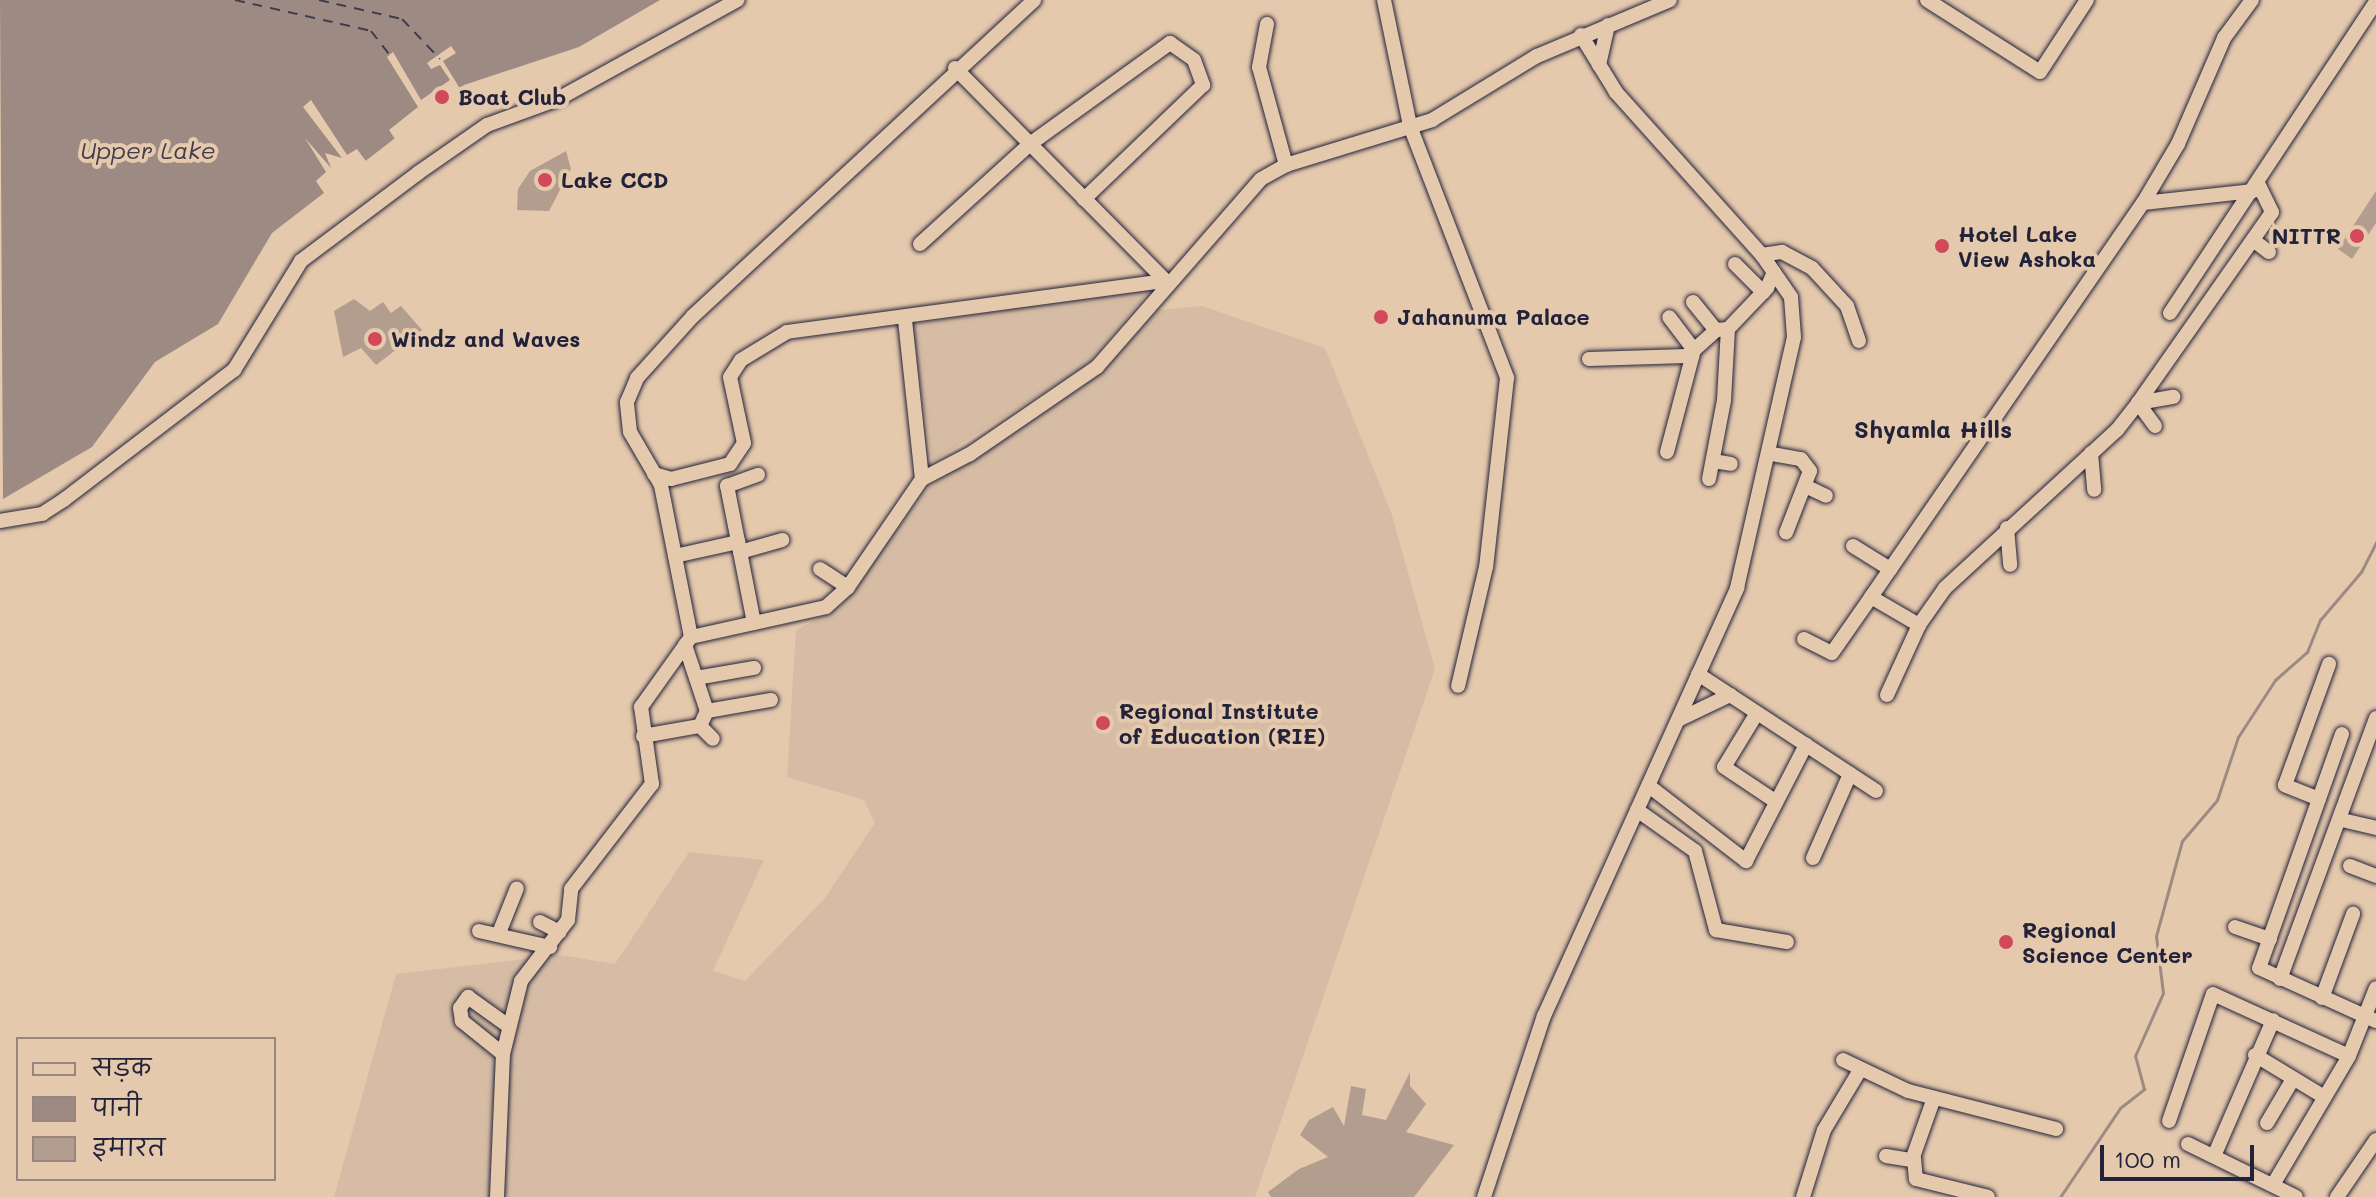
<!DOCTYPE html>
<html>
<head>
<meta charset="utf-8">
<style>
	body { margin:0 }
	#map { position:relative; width:2376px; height:1197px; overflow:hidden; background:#e5c9ad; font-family:Mali,"Playpen Sans Deva",sans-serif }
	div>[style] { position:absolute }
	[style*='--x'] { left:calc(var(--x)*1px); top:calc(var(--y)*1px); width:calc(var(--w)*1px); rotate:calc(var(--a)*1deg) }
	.built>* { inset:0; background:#d6bca4 }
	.water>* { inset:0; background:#9d8b83 }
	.pier>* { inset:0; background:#e5c9ad }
	.stream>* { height:3px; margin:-1.5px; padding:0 1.5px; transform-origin:1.5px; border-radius:1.5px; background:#9d8b83 }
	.ferry>* { height:2px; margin-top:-1px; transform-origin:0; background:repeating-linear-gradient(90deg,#413c4d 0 10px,transparent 0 18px) }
	.building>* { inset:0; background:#b29d8f }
	.roads { filter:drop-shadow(0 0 2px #22223b) drop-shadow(0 0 2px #22223b) }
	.minor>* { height:14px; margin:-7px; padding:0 7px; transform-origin:7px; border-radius:7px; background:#e5c9ad }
	.dots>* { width:22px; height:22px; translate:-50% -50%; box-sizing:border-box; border:4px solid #e5c9ad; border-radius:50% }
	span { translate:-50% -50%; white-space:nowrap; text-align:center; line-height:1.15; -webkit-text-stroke:8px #e5c9ad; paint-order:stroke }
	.poi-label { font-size:22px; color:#22223b; font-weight:700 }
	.left { translate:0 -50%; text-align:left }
	.right { translate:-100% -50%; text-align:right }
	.water-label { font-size:24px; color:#413c4d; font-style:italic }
	.neighbourhood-label { font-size:24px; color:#22223b; font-weight:700 }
	.legend { position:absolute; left:16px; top:1037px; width:260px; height:144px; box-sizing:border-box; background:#e5c9ad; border:2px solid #97867f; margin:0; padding:10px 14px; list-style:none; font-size:24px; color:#22223b }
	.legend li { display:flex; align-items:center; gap:16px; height:40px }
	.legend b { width:40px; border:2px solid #97867f }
	.scale { position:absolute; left:2100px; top:1145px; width:154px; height:36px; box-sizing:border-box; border:4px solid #22223b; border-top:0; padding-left:10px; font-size:24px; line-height:28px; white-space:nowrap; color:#22223b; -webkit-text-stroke:6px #e5c9ad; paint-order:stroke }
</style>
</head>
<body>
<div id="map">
	<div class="built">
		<div style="clip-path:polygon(1143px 288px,1150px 290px,1087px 365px,932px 462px,912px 324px)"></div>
		<div style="clip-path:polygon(1202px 306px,1325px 348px,1392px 515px,1435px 669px,1255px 1197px,334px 1197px,396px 974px,560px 955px,615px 964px,689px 852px,764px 860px,713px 971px,745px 981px,825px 898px,875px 823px,864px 800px,787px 777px,796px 630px,840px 607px,929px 486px,1107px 366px,1158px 310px)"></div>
	</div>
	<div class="water">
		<div style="clip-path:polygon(0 0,660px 0,579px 47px,464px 85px,272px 233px,218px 324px,155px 362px,92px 447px,3px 499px)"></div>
	</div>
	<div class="pier">
		<div style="clip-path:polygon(451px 46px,456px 53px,443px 61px,462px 92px,397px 142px,389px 130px,418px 107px,387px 57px,393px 52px,421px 100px,450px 80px,440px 65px,431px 69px,427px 63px)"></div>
		<div style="clip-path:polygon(311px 100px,347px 155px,357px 149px,368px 164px,326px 196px,316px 181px,326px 172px,305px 138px,331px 168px,325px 153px,342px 158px,303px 107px)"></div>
	</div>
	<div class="stream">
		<div style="--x:2060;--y:1197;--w:107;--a:-56"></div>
		<div style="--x:2120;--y:1108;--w:31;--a:-38"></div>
		<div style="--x:2144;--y:1089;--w:34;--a:-105"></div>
		<div style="--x:2135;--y:1056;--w:69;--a:-66"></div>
		<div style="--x:2163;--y:993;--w:57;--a:-97"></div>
		<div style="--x:2156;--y:936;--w:98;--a:-74.7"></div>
		<div style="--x:2182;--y:841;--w:54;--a:-49.5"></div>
		<div style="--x:2217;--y:800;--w:66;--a:-71.6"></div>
		<div style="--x:2238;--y:737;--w:68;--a:-57"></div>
		<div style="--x:2275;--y:680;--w:43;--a:-41.2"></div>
		<div style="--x:2307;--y:652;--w:35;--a:-68"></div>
		<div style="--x:2320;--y:620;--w:63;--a:-49.5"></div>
		<div style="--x:2361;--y:572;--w:34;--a:-63"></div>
	</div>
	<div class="ferry">
		<div style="--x:235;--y:0;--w:139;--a:12.8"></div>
		<div style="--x:371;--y:31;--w:34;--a:52"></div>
		<div style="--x:319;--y:0;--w:85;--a:12.9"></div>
		<div style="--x:402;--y:19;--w:55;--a:46.5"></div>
	</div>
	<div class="building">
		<div style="clip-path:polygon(566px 151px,571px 169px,549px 211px,517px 210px,518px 189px,530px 171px)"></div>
		<div style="clip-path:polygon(2376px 191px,2376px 223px,2352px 259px,2338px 249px)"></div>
		<div style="clip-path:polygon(354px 299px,370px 311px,383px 302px,391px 313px,401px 306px,422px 330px,376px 365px,361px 348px,343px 357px,334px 311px)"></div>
		<div style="clip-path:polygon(1410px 1072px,1410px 1086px,1426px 1104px,1406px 1132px,1454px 1145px,1414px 1197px,1271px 1197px,1268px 1192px,1299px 1169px,1328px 1157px,1300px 1135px,1309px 1120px,1333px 1107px,1344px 1126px,1351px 1086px,1366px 1089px,1362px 1115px,1386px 1120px)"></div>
	</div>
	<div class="roads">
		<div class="minor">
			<div style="--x:1384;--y:0;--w:129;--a:78.3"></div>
			<div style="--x:1410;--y:126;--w:270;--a:68.9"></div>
			<div style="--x:1507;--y:378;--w:190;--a:96.3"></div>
			<div style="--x:1486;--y:567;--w:122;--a:103.2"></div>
			<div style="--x:1927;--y:0;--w:134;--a:32.5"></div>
			<div style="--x:2040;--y:72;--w:86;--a:-56.9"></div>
			<div style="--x:1267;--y:24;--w:44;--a:100.5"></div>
			<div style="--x:1259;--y:67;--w:102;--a:74.6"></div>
			<div style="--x:1599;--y:65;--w:41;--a:-77.3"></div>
			<div style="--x:955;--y:68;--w:300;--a:45.3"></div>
			<div style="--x:2143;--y:203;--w:111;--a:-6.2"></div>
			<div style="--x:2253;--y:240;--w:20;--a:37"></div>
			<div style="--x:920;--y:244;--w:149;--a:-42.3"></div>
			<div style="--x:1030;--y:144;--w:173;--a:-35.8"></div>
			<div style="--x:1170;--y:43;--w:29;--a:35"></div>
			<div style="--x:1194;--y:60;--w:27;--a:70"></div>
			<div style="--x:1203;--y:85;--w:165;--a:136.2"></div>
			<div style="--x:1762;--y:255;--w:20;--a:-9"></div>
			<div style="--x:1782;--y:252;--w:34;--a:28"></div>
			<div style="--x:1812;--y:268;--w:52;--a:47.4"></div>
			<div style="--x:1847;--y:306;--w:37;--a:71"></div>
			<div style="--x:1735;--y:264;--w:40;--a:45"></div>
			<div style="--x:1693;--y:302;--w:36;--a:51"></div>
			<div style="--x:2170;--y:313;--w:373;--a:-56.5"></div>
			<div style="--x:905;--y:320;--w:160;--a:83.9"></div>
			<div style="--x:1589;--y:359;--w:98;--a:-1.8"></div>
			<div style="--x:1687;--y:356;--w:9;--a:-41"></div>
			<div style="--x:1694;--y:350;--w:41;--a:-127.1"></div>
			<div style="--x:2155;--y:426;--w:29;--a:-126"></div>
			<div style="--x:2138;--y:403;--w:36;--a:-10"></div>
			<div style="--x:1667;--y:452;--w:106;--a:-75.2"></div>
			<div style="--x:1694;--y:350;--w:30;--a:-42"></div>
			<div style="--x:1716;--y:330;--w:12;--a:-5"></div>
			<div style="--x:1728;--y:329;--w:57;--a:-46.4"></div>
			<div style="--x:1767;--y:288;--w:17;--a:-66"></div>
			<div style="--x:2091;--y:453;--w:37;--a:85"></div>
			<div style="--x:1772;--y:454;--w:29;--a:10"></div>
			<div style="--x:1801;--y:459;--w:15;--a:53"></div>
			<div style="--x:1810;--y:471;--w:66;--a:111.2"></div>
			<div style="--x:1713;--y:461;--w:18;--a:9"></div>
			<div style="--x:654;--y:474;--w:18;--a:16"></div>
			<div style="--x:671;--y:479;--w:61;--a:-14.3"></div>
			<div style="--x:730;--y:464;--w:25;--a:-56"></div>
			<div style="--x:744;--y:443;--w:67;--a:-102"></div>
			<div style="--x:730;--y:377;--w:20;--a:-57"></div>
			<div style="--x:741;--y:360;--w:54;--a:-31.3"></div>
			<div style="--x:787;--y:332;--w:382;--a:-7.7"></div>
			<div style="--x:1709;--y:479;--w:80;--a:-79.2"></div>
			<div style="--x:1724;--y:400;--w:71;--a:-86.8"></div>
			<div style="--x:1805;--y:486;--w:23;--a:25"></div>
			<div style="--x:0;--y:521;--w:43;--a:-9.5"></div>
			<div style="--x:42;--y:514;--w:27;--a:-33"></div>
			<div style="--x:65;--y:499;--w:213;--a:-37.4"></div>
			<div style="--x:234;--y:370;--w:128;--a:-58.4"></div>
			<div style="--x:301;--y:261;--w:146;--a:-36.9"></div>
			<div style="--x:418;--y:173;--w:84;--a:-34.8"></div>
			<div style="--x:487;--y:125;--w:76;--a:-20.1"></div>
			<div style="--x:558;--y:99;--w:205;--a:-28.9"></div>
			<div style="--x:2007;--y:528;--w:37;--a:85"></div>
			<div style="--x:1853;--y:546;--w:44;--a:31.9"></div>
			<div style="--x:740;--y:552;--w:44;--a:-15.9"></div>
			<div style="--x:675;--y:556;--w:65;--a:-12.5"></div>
			<div style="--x:820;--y:569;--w:33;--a:33"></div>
			<div style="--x:1871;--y:597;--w:56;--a:30.3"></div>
			<div style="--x:754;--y:623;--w:140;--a:-101.1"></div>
			<div style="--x:727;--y:486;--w:33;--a:-20"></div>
			<div style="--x:691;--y:637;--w:155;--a:-101.2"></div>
			<div style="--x:661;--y:485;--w:61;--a:-120.3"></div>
			<div style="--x:630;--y:432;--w:30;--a:-96"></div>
			<div style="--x:627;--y:402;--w:26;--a:-67"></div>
			<div style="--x:637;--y:378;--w:84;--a:-47.9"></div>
			<div style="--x:693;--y:316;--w:465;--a:-42.8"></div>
			<div style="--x:1804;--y:639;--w:31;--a:27"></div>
			<div style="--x:1832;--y:653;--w:68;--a:-55.1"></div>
			<div style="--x:1871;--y:597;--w:479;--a:-55.4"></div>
			<div style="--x:2143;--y:203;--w:69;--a:-59.3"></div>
			<div style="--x:2178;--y:144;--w:116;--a:-66.5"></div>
			<div style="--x:2224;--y:38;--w:47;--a:-53.6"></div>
			<div style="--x:685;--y:645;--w:70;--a:71.6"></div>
			<div style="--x:707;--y:711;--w:17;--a:115"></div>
			<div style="--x:1698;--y:674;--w:213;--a:33.3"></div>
			<div style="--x:696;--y:678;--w:59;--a:-9.8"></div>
			<div style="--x:1887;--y:695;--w:77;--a:-65.4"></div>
			<div style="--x:1919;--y:625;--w:45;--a:-54.9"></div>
			<div style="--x:1945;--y:588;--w:234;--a:-42.6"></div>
			<div style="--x:2117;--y:430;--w:34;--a:-52"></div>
			<div style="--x:2138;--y:403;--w:233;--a:-54.9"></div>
			<div style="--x:2272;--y:212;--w:32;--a:-116"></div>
			<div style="--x:707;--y:711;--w:65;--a:-9.8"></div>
			<div style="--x:1757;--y:713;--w:63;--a:121.4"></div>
			<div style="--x:1724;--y:767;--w:61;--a:33.7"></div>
			<div style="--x:1678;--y:720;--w:58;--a:-25.7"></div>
			<div style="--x:2342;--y:734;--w:248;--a:109.5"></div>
			<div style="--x:2259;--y:968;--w:128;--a:24.4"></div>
			<div style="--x:643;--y:736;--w:58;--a:-10"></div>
			<div style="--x:700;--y:726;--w:18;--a:45"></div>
			<div style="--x:1649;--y:786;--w:123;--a:37.7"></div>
			<div style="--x:1746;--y:861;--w:131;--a:-62.7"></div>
			<div style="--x:2319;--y:799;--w:37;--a:-158"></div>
			<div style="--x:2285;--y:785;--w:129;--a:-70"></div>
			<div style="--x:1637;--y:810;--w:71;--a:35.3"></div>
			<div style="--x:1695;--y:851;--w:82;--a:75.1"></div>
			<div style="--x:1716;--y:930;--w:72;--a:9.6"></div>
			<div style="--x:2342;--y:820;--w:35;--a:13"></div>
			<div style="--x:1813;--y:858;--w:92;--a:-66.2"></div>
			<div style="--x:2350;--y:866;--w:28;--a:21"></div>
			<div style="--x:540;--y:922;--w:22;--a:27"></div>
			<div style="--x:2235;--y:927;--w:37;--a:19"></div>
			<div style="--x:479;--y:931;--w:73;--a:12.7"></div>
			<div style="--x:499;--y:933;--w:48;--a:-68.2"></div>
			<div style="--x:2280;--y:979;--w:278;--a:-69.8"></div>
			<div style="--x:2322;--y:998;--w:90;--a:-69.7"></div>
			<div style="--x:503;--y:1054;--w:53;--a:-141.2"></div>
			<div style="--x:462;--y:1021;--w:13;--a:-99"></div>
			<div style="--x:460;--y:1008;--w:14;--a:-54"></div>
			<div style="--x:468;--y:997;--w:48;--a:35.7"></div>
			<div style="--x:2255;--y:1055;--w:81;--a:31.3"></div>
			<div style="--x:1843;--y:1060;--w:72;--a:25.5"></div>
			<div style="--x:1908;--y:1091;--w:153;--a:14.4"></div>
			<div style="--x:2169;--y:1121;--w:134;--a:-70.9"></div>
			<div style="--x:2213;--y:994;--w:149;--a:24.5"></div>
			<div style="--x:2267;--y:1123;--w:51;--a:-59.4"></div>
			<div style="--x:2188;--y:1144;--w:120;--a:26.1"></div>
			<div style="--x:1886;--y:1156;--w:26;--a:9"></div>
			<div style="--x:1912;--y:1160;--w:66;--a:-70.5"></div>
			<div style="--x:2214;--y:1156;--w:148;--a:-66.5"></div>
			<div style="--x:1914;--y:1158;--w:21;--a:85"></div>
			<div style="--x:1916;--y:1179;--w:74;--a:14"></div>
			<div style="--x:2274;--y:1183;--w:147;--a:-59.4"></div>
			<div style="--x:2349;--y:1056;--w:73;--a:-68.3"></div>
			<div style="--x:497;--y:1197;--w:143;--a:-87.6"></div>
			<div style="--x:503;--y:1054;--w:75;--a:-76.1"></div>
			<div style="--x:521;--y:981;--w:77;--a:-52.4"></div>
			<div style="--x:568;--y:920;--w:31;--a:-84"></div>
			<div style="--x:571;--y:889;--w:133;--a:-52.4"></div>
			<div style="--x:652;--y:784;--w:78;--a:-98.1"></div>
			<div style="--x:641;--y:707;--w:86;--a:-54.5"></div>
			<div style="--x:691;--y:637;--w:138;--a:-12.5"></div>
			<div style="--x:826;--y:607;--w:30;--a:-42"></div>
			<div style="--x:848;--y:587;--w:131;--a:-55.6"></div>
			<div style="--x:922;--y:479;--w:54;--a:-27.5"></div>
			<div style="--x:970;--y:454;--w:154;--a:-34.4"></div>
			<div style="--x:1097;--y:367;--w:249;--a:-48.9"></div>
			<div style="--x:1261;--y:179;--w:29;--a:-29"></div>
			<div style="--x:1286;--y:165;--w:153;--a:-17.1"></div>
			<div style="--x:1432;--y:120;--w:123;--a:-31.4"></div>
			<div style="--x:1537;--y:56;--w:144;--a:-22.8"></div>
			<div style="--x:1484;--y:1197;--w:191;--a:-71.7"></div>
			<div style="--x:1544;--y:1016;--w:470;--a:-65.7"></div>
			<div style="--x:1737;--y:588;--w:257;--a:-77.2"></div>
			<div style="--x:1794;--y:337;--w:40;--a:-94.3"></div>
			<div style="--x:1791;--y:297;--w:51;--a:-124.6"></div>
			<div style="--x:1762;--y:255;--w:219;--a:-131.9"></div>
			<div style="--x:1616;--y:92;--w:67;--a:-121.6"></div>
			<div style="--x:1803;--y:1197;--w:70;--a:-72.6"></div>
			<div style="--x:1824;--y:1130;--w:70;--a:-59"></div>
			<div style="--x:2337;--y:1197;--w:69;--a:-55.6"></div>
		</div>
	</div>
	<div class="dots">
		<div style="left:442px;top:97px;background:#d1495b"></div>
		<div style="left:545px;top:180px;background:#d1495b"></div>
		<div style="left:2357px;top:236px;background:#d1495b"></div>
		<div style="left:1942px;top:246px;background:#d1495b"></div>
		<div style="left:1381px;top:317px;background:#d1495b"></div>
		<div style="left:375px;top:339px;background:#d1495b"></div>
		<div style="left:1103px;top:723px;background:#d1495b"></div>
		<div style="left:2006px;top:942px;background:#d1495b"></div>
	</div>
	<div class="poi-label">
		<span class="left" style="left:458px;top:97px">Boat Club</span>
		<span class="left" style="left:561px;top:180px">Lake CCD</span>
		<span class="left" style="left:1958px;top:246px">Hotel Lake<br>View Ashoka</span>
		<span class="right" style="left:2341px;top:236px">NITTR</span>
		<span class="left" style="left:1397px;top:317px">Jahanuma Palace</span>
		<span class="left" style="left:391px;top:339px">Windz and Waves</span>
		<span class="left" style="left:1119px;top:723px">Regional Institute<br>of Education (RIE)</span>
		<span class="left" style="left:2022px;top:942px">Regional<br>Science Center</span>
	</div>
	<div class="water-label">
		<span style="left:148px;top:150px">Upper Lake</span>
	</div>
	<div class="neighbourhood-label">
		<span style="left:1933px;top:429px">Shyamla Hills</span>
	</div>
	<ul class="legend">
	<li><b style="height:10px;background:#e5c9ad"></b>सड़क</li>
	<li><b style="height:22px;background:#9d8b83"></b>पानी</li>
	<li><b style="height:22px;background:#b29d8f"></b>इमारत</li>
	</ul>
	<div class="scale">100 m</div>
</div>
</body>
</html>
